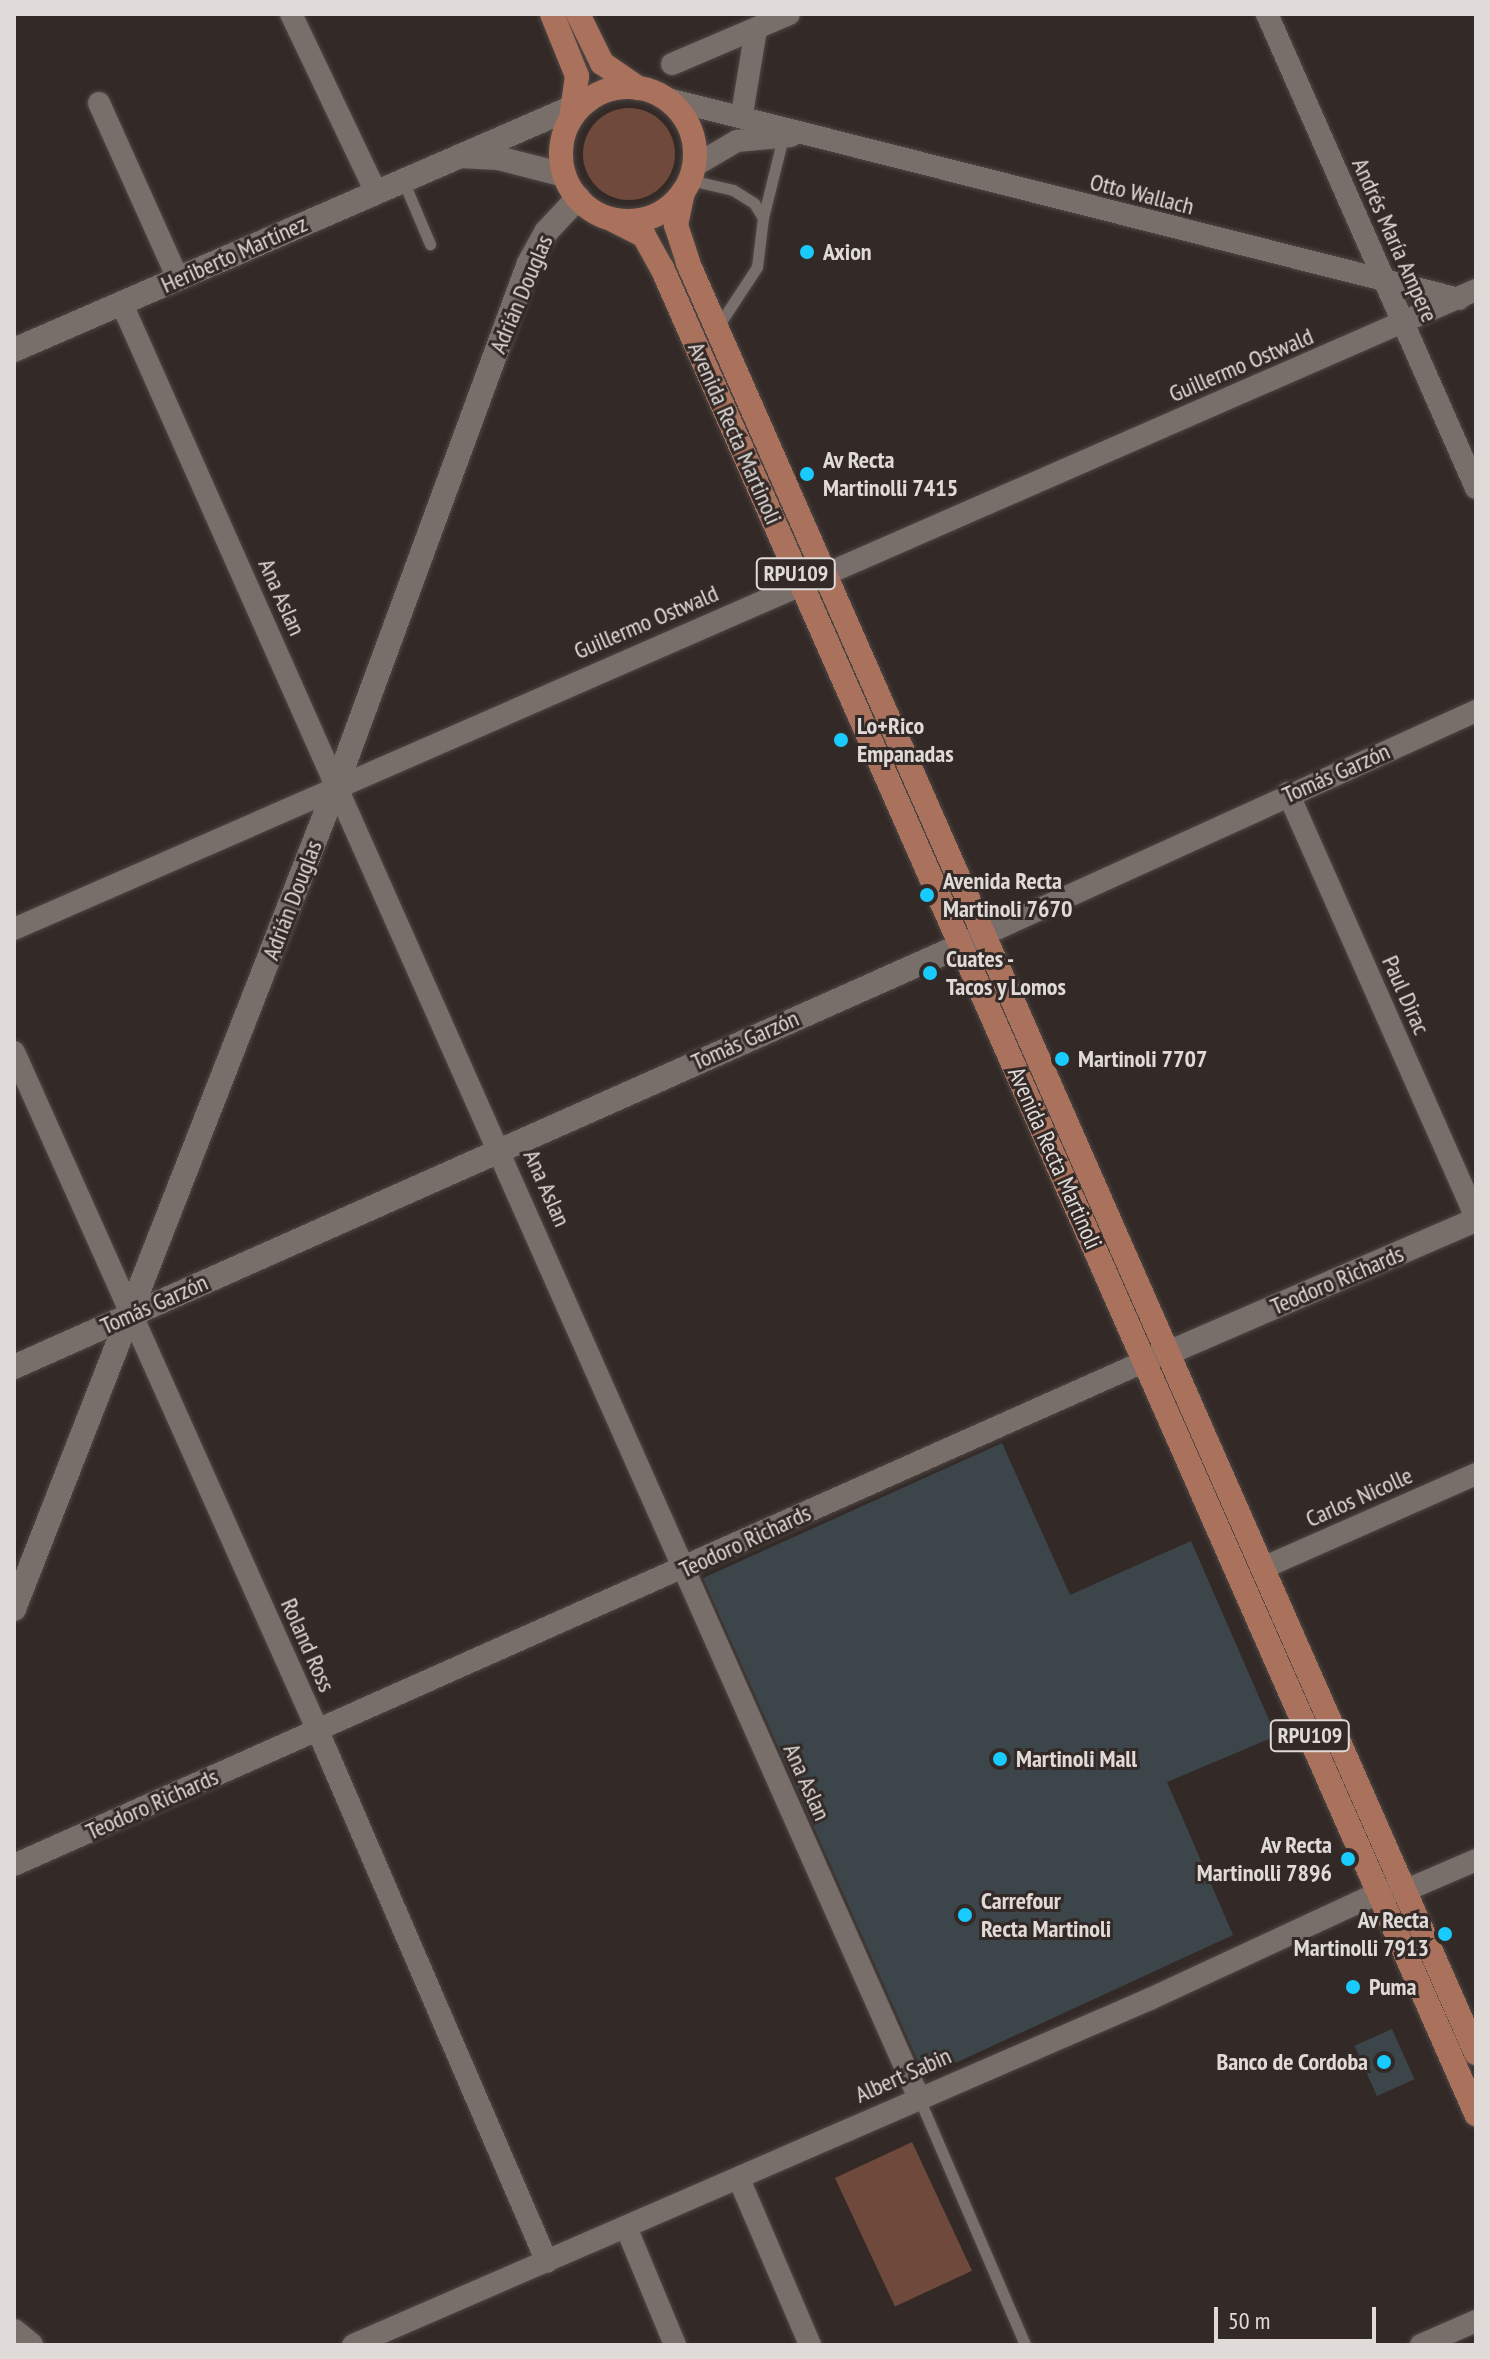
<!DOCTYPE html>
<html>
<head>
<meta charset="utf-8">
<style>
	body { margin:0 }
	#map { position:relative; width:1490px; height:2359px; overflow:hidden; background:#332a27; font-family:"PT Sans Narrow",sans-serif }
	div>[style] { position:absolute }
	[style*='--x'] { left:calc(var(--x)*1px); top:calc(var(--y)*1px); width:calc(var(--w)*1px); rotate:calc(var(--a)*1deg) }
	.green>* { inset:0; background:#6f493b; transform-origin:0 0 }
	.round { border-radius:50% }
	.building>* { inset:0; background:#3c464a; transform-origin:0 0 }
	.roads { filter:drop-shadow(0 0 2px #4e4744) drop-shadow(0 0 2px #4e4744) }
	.lane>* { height:11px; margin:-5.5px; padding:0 5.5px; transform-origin:5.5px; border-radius:5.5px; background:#786e6a }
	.street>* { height:22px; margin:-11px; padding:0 11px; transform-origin:11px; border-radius:11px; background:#786e6a }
	.secondary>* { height:24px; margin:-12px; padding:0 12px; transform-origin:12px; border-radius:12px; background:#786e6a }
	.primary>* { height:24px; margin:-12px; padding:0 12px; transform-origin:12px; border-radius:12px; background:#aa725c }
	.primary>.ring { margin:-12px; padding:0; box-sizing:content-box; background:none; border:24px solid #aa725c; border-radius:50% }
	.dots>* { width:22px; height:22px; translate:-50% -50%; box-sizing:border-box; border:4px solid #332a27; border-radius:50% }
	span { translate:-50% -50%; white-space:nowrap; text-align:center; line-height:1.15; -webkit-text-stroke:6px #332a27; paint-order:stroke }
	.shield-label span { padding:2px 6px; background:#332a27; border:2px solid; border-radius:6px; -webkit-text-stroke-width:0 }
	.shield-label { font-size:22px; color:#e0dbd8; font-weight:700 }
	.street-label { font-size:24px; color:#e0dbd8 }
	.poi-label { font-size:24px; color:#e0dbd8; font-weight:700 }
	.left { translate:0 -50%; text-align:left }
	.right { translate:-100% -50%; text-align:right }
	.frame { position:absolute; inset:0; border:16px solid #e0dbd8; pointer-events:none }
	.scale { position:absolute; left:1214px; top:2307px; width:162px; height:36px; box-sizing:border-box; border:4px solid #e0dbd8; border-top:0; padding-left:10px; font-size:24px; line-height:28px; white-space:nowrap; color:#e0dbd8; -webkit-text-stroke:6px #332a27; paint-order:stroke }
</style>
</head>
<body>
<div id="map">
	<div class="green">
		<div class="round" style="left:583px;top:108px;width:92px;height:92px"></div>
		<div style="left:912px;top:2142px;width:142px;height:85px;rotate:65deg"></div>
	</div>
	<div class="building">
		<div style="clip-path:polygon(1002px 1443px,1070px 1595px,1191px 1541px,1276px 1736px,1167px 1782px,1233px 1935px,925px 2077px,703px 1578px)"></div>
		<div style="left:1392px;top:2029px;width:55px;height:41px;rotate:66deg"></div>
	</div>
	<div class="roads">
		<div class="lane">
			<div style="--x:402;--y:178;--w:72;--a:67"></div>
			<div style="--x:690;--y:180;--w:44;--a:13.1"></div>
			<div style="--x:733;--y:190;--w:25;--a:32"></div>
			<div style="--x:754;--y:203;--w:17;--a:59"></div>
			<div style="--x:763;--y:218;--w:49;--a:97"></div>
			<div style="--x:757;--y:267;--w:73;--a:123.3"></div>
			<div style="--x:763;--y:218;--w:83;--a:-76.1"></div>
			<div style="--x:918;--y:2096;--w:271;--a:66.7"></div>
		</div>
		<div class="street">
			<div style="--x:291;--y:14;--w:195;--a:64.5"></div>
			<div style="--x:1267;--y:14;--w:518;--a:66.21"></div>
			<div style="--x:672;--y:64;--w:127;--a:-23.1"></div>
			<div style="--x:664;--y:98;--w:820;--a:14.19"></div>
			<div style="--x:99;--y:103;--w:193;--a:65.8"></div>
			<div style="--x:742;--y:114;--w:86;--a:-80.6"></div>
			<div style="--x:694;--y:166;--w:50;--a:-30.2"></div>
			<div style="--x:737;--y:141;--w:54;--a:-5.3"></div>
			<div style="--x:122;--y:304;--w:1961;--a:66.05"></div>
			<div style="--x:1288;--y:793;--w:465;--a:66.1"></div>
			<div style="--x:14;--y:929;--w:1596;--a:-23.61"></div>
			<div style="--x:983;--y:935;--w:542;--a:-24.44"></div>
			<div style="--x:14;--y:1052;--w:744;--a:65.88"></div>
			<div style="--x:318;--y:1731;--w:578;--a:66.67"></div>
			<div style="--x:1263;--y:1568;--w:233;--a:-23.8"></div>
			<div style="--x:14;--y:1865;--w:1253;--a:-24.01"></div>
			<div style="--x:739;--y:2179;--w:181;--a:66.8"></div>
			<div style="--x:626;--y:2227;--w:128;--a:67.4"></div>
			<div style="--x:353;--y:2345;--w:869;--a:-23.47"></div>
			<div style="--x:1150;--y:1999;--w:254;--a:-24.9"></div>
			<div style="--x:1380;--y:1892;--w:24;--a:-2"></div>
			<div style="--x:1404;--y:1891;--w:78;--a:-23.3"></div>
			<div style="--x:1421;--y:2345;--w:60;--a:-23.6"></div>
		</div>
		<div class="secondary">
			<div style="--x:460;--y:156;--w:38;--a:3"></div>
			<div style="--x:498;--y:158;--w:68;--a:14.4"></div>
			<div style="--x:14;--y:350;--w:625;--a:-23.49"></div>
			<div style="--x:1168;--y:1353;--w:335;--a:-23.4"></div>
			<div style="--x:14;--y:1367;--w:1057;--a:-24"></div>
			<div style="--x:14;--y:1609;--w:886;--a:-68.62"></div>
			<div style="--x:337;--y:784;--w:555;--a:-69.77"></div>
			<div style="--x:529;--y:263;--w:35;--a:-61"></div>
			<div style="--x:546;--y:232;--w:47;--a:-46.7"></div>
			<div style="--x:14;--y:2331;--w:22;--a:39"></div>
		</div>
		<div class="primary">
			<div style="--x:552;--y:14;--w:67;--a:68"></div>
			<div style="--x:577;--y:76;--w:42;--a:98.1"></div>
			<div style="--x:578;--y:14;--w:55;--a:63.9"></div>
			<div style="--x:602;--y:63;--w:44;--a:34.8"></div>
			<div class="ring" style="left:561px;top:87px;width:110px;height:110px"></div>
			<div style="--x:683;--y:192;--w:34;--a:102"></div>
			<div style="--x:676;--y:225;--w:40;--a:72"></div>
			<div style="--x:688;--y:263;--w:1956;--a:66.24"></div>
			<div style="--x:613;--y:220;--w:35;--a:27"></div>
			<div style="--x:644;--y:236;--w:37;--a:61"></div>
			<div style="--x:662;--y:268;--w:2018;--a:66.2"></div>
		</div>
	</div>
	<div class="dots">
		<div style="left:807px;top:252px;background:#19cafc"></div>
		<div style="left:807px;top:474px;background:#19cafc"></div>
		<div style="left:841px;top:740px;background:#19cafc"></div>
		<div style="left:927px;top:895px;background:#19cafc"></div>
		<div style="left:930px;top:973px;background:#19cafc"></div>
		<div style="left:1062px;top:1059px;background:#19cafc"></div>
		<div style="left:1000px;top:1759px;background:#19cafc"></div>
		<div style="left:1348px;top:1859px;background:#19cafc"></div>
		<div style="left:965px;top:1915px;background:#19cafc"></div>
		<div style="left:1445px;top:1934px;background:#19cafc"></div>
		<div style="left:1353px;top:1987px;background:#19cafc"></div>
		<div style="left:1384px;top:2062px;background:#19cafc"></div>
	</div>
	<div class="shield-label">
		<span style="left:796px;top:574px">RPU109</span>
		<span style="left:1310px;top:1736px">RPU109</span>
	</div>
	<div class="street-label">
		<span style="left:1142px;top:194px;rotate:14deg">Otto Wallach</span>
		<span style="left:1395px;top:240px;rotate:66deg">Andrés María Ampere</span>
		<span style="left:234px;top:254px;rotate:-24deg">Heriberto Martínez</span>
		<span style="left:521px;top:294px;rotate:-67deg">Adrián Douglas</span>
		<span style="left:1241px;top:365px;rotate:-23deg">Guillermo Ostwald</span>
		<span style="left:735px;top:433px;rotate:66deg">Avenida Recta Martinoli</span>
		<span style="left:282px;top:597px;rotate:66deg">Ana Aslan</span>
		<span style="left:646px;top:622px;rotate:-23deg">Guillermo Ostwald</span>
		<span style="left:1336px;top:773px;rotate:-24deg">Tomás Garzón</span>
		<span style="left:292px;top:900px;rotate:-69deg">Adrián Douglas</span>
		<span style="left:1406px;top:995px;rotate:66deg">Paul Dirac</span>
		<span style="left:745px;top:1040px;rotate:-24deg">Tomás Garzón</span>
		<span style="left:1055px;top:1158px;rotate:66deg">Avenida Recta Martinoli</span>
		<span style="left:547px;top:1188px;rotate:66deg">Ana Aslan</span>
		<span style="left:1337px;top:1280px;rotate:-23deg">Teodoro Richards</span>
		<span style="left:154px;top:1304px;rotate:-24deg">Tomás Garzón</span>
		<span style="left:1359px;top:1497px;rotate:-24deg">Carlos Nicolle</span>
		<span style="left:745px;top:1541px;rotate:-25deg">Teodoro Richards</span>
		<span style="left:308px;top:1645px;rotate:66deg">Roland Ross</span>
		<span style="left:807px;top:1782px;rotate:66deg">Ana Aslan</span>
		<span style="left:152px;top:1804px;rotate:-24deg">Teodoro Richards</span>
		<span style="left:903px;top:2075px;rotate:-24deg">Albert Sabin</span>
	</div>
	<div class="poi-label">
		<span class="left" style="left:823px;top:252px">Axion</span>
		<span class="left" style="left:823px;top:474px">Av Recta<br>Martinolli 7415</span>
		<span class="left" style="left:857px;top:740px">Lo+Rico<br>Empanadas</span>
		<span class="left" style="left:943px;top:895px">Avenida Recta<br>Martinoli 7670</span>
		<span class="left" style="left:946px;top:973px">Cuates -<br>Tacos y Lomos</span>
		<span class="left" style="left:1078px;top:1059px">Martinoli 7707</span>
		<span class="left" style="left:1016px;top:1759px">Martinoli Mall</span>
		<span class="right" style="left:1332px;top:1859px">Av Recta<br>Martinolli 7896</span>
		<span class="left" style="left:981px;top:1915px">Carrefour<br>Recta Martinoli</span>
		<span class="right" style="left:1429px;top:1934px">Av Recta<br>Martinolli 7913</span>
		<span class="left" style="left:1369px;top:1987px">Puma</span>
		<span class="right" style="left:1368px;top:2062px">Banco de Cordoba</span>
	</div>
	<div class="frame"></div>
	<div class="scale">50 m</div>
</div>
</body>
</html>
